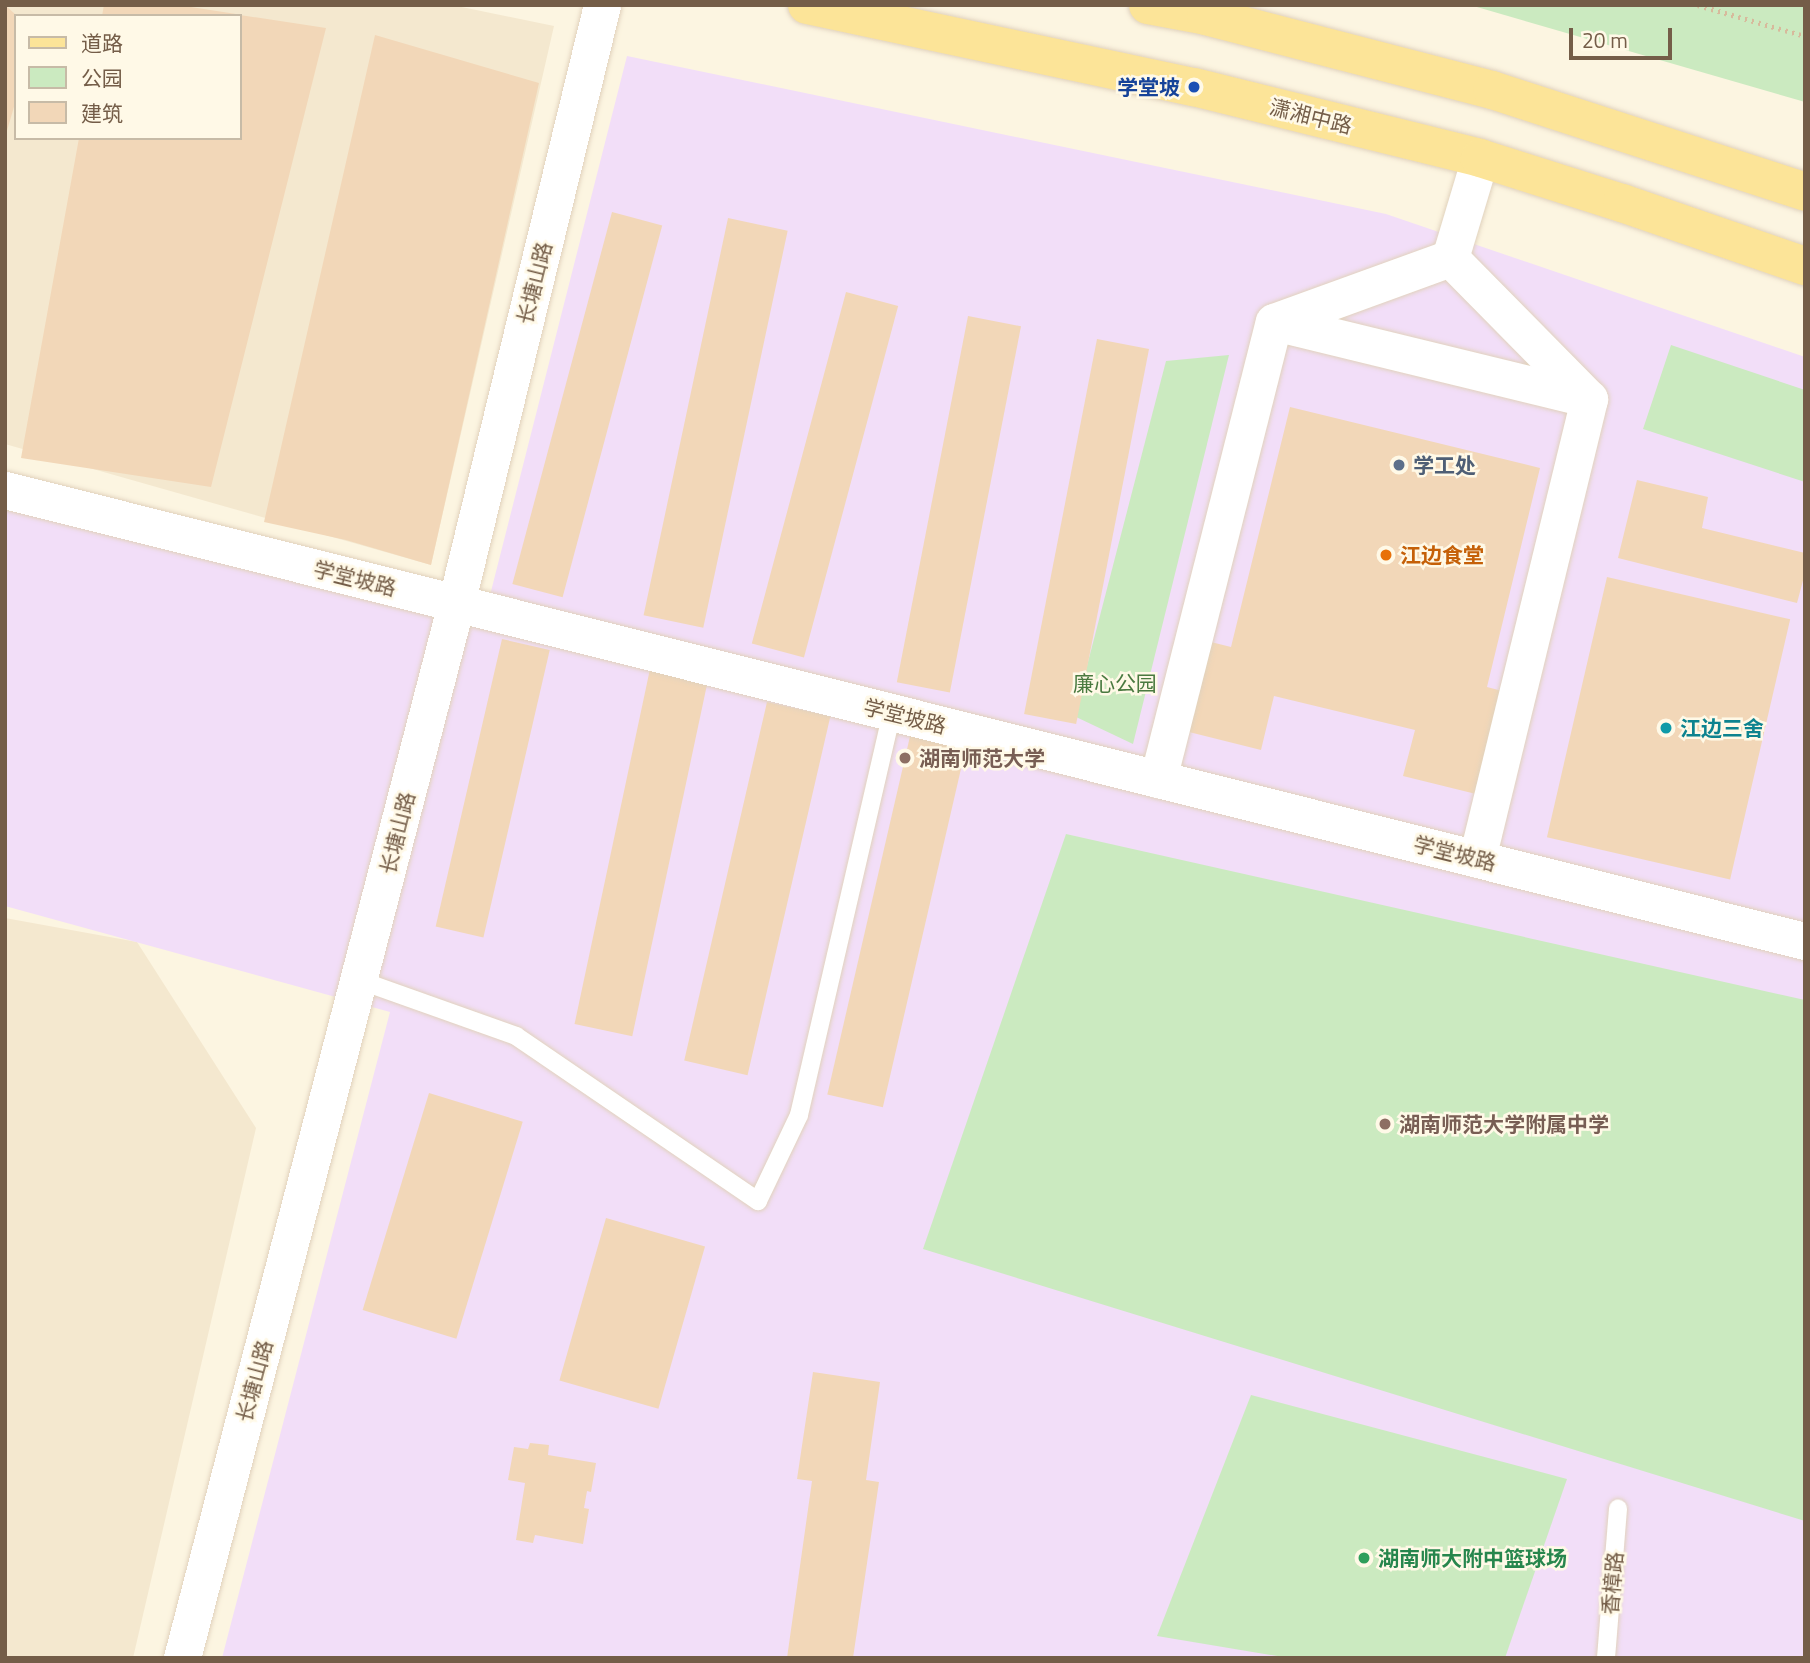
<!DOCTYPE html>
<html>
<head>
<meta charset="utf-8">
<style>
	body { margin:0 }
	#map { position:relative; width:1810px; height:1663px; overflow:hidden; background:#fcf5e1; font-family:"Titillium Web","Noto Sans SC",sans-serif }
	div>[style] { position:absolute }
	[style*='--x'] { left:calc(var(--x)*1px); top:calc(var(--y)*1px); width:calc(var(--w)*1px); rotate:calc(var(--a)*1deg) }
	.residential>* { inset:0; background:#f4e8cf }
	.education>* { inset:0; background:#f2def8 }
	.green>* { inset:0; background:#cbeac0 }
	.building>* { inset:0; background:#f2d7b8; transform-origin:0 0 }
	.path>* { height:4.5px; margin-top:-2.25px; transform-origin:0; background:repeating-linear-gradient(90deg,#d7ba9c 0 2px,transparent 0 7px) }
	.roads { filter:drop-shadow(0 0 2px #e1d2bd) drop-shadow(0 0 2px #e1d2bd) }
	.lane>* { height:18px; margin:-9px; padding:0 9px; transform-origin:9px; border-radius:9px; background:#fff }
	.street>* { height:37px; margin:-18.5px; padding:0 18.5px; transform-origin:18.5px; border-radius:18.5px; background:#fff }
	.primary>* { height:38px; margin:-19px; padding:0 19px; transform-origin:19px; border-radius:19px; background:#fce498 }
	.dots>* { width:19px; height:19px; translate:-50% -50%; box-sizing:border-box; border:4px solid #fff9e7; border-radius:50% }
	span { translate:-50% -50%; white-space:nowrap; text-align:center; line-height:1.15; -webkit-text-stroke:5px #fff9e7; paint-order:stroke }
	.transit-label { font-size:21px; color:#164399; font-weight:700 }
	.right { translate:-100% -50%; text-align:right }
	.street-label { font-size:21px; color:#745d48 }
	.service-label { font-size:21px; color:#4e5e75; font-weight:700 }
	.left { translate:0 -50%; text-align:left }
	.food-label { font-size:21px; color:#c56008; font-weight:700 }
	.park-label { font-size:21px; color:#4a7a40 }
	.culture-label { font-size:21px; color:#0d838f; font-weight:700 }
	.education-label { font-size:21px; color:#785e54; font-weight:700 }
	.leisure-label { font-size:21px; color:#27864d; font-weight:700 }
	.frame { position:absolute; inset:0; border:7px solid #745d48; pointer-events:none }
	.legend { position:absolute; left:14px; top:14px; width:228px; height:126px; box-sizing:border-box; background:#fff9e7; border:2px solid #c7bba7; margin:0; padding:9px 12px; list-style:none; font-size:21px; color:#745d48 }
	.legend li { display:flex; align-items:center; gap:14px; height:35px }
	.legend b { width:35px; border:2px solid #c7bba7 }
	.scale { position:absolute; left:1569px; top:28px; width:103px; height:32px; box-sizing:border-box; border:4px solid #745d48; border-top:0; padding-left:9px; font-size:21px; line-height:24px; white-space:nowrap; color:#745d48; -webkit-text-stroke:5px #fff9e7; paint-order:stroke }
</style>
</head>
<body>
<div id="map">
	<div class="residential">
		<div style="clip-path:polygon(evenodd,5px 5px,452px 5px,554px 26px,431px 565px,5px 444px,5px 5px,16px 16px,240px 16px,240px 138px,16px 138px,16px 16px)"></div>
		<div style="clip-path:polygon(5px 918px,137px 942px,256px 1128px,133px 1658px,5px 1658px)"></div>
	</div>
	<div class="education">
		<div style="clip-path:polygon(627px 56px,1386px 214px,1805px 357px,1805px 1658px,222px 1658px,390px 1012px,5px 906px,5px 510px,486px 611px)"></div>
	</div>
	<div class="green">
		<div style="clip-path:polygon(1470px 5px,1805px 5px,1805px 102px)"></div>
		<div style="clip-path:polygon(1671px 345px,1805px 390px,1805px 482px,1643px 429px)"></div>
		<div style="clip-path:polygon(1229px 355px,1133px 744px,1074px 716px,1166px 361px)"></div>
		<div style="clip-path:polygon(1066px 834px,1805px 1000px,1805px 1521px,923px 1249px)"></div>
		<div style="clip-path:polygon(1251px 1395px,1567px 1479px,1505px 1658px,1289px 1658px,1157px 1636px)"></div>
	</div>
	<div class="building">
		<div style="clip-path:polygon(5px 5px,16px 15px,16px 100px,6px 134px)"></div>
		<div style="clip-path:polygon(104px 5px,178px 5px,236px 14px,102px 16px)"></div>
		<div style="clip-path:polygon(240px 15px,326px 28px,211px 487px,21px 458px,79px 138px,240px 138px)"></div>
		<div style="clip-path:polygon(375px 35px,539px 83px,431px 565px,346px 540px,264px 522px)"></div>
		<div style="left:612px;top:212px;width:52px;height:385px;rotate:15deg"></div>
		<div style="left:728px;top:218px;width:61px;height:406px;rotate:12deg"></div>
		<div style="left:846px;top:292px;width:54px;height:364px;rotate:15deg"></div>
		<div style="left:968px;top:316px;width:54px;height:373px;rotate:11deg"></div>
		<div style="left:1097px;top:339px;width:53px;height:382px;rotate:11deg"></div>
		<div style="clip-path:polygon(1290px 407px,1540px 468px,1487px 687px,1506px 692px,1480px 795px,1403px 776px,1415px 730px,1274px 696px,1261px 750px,1189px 732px,1211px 642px,1231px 647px)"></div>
		<div style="clip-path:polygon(1637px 480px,1708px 497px,1702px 528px,1805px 553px,1805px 573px,1797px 603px,1618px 558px)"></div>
		<div style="left:1607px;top:577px;width:188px;height:267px;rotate:13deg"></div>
		<div style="left:502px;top:639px;width:49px;height:295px;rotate:13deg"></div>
		<div style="left:650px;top:669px;width:59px;height:363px;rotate:12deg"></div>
		<div style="left:767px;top:702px;width:65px;height:368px;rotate:13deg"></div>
		<div style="left:911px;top:732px;width:57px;height:372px;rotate:13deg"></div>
		<div style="left:429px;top:1093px;width:98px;height:227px;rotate:17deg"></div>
		<div style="left:606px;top:1218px;width:103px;height:169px;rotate:16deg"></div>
		<div style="clip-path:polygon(813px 1372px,880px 1382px,866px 1480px,879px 1482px,853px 1658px,787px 1658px,812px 1481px,797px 1479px)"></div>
		<div style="clip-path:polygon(530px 1443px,549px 1445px,548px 1455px,596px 1463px,591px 1492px,587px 1491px,584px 1508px,589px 1509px,583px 1544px,535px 1535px,533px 1543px,516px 1540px,525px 1483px,508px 1480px,514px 1447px,528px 1449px)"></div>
	</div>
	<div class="path">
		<div style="--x:1698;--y:5;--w:111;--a:16.2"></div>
	</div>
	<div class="roads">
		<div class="lane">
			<div style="--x:359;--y:980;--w:167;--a:19.6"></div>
			<div style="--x:516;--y:1036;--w:293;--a:34.3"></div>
			<div style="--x:758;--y:1201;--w:95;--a:-64.5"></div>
			<div style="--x:799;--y:1115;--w:414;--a:-77"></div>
			<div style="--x:1606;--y:1658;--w:150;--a:-85.4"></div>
		</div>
		<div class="street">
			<div style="--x:1450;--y:258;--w:104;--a:-73.3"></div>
			<div style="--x:1274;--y:322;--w:324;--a:13.7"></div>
			<div style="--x:5;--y:490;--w:1856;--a:14.07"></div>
			<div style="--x:1158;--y:779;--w:471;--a:-75.8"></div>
			<div style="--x:1274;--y:322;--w:187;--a:-20"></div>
			<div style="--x:1450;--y:258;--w:198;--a:45.4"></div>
			<div style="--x:1589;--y:399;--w:473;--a:103.7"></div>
			<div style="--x:182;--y:1658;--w:1089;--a:-75.43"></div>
			<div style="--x:456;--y:604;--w:617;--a:-76.3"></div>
		</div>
		<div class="primary">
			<div style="--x:807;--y:5;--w:396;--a:12"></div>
			<div style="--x:1194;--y:87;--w:295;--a:13.9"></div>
			<div style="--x:1480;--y:158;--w:149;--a:17.6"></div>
			<div style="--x:1622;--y:203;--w:194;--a:19"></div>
			<div style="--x:1148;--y:5;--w:59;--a:10.7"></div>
			<div style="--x:1206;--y:16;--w:295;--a:14.5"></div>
			<div style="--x:1492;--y:90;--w:329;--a:18"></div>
		</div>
	</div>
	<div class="dots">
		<div style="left:1194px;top:87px;background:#1a4fb4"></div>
		<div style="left:1399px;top:465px;background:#5c6f8a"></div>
		<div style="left:1386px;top:555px;background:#e8710a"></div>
		<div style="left:1666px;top:728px;background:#0f9aa8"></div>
		<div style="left:905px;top:758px;background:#8d6e63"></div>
		<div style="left:1385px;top:1124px;background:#8d6e63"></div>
		<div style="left:1364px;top:1558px;background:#2e9e5b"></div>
	</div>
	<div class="transit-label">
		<span class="right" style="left:1180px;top:87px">学堂坡</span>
	</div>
	<div class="street-label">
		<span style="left:1311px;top:116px;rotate:14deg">潇湘中路</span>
		<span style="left:534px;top:283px;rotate:-76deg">长塘山路</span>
		<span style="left:355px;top:578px;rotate:14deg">学堂坡路</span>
		<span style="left:905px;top:716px;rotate:14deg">学堂坡路</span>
		<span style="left:397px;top:833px;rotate:-76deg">长塘山路</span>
		<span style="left:1455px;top:853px;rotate:14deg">学堂坡路</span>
		<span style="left:254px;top:1381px;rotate:-75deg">长塘山路</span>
		<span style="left:1612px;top:1583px;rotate:-85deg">香樟路</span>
	</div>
	<div class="service-label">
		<span class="left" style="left:1413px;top:465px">学工处</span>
	</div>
	<div class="food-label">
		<span class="left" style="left:1400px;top:555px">江边食堂</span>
	</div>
	<div class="park-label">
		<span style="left:1115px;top:683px">廉心公园</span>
	</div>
	<div class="culture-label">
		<span class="left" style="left:1680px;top:728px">江边三舍</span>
	</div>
	<div class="education-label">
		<span class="left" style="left:919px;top:758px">湖南师范大学</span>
		<span class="left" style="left:1399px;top:1124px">湖南师范大学附属中学</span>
	</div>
	<div class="leisure-label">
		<span class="left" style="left:1378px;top:1558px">湖南师大附中篮球场</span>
	</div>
	<div class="frame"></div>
	<ul class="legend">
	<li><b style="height:9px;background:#fce498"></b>道路</li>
	<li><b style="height:19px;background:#cbeac0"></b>公园</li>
	<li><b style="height:19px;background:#f2d7b8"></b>建筑</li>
	</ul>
	<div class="scale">20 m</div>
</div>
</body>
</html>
